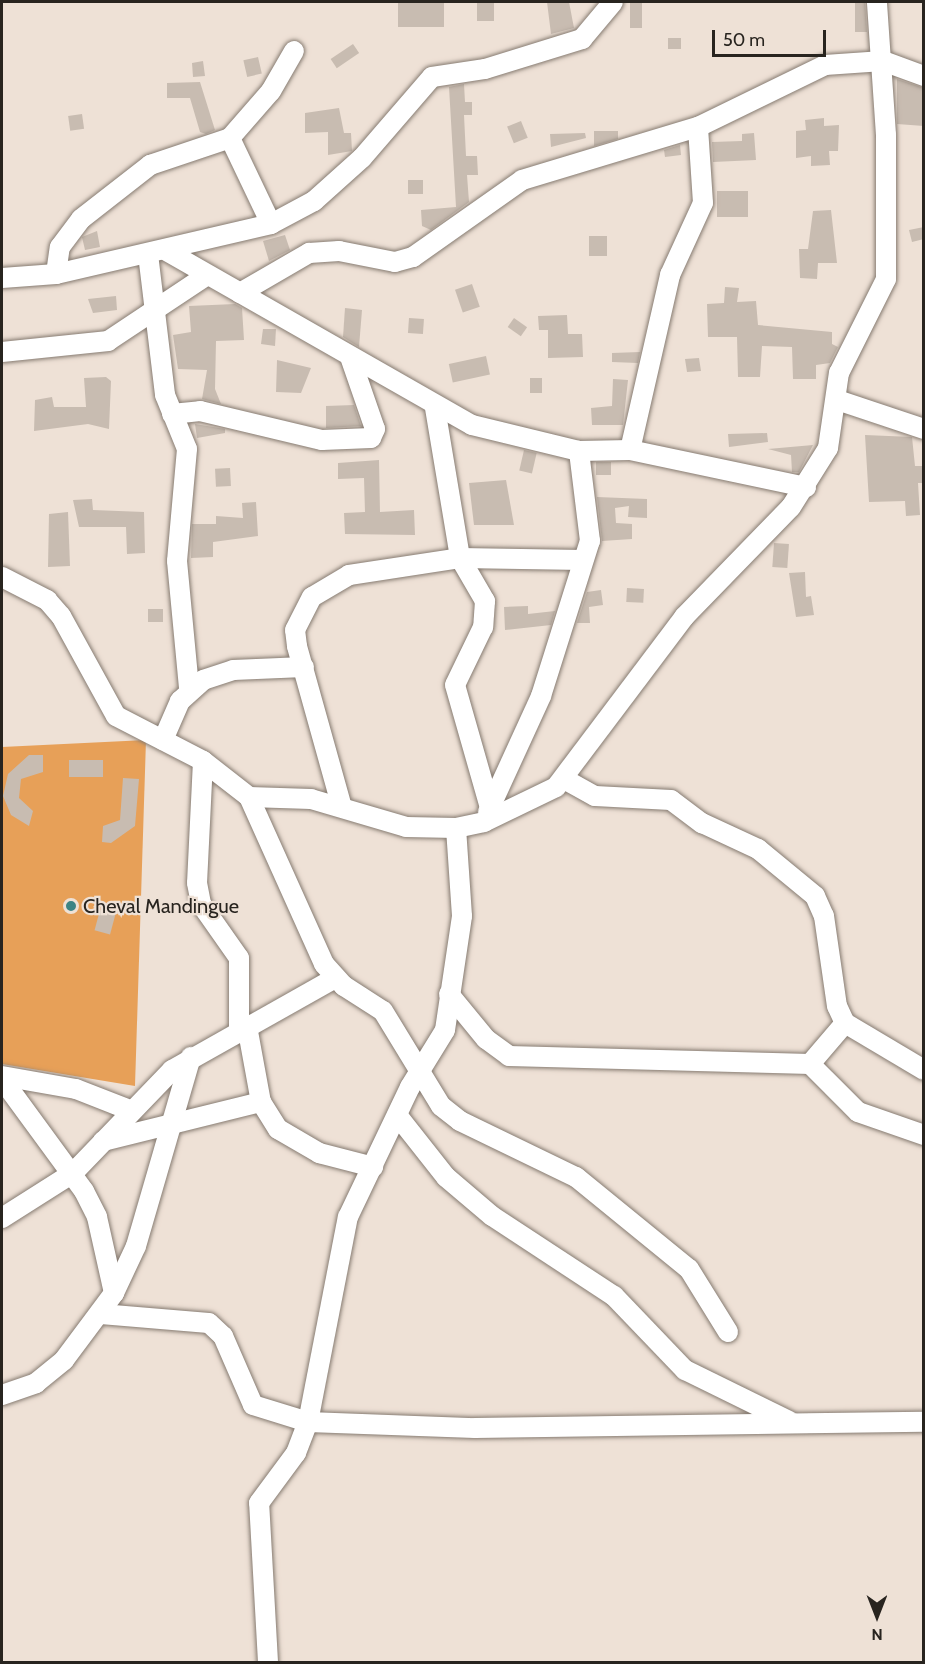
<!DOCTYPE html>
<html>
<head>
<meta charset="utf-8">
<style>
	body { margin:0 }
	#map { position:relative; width:925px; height:1664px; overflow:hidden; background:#eee1d6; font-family:Cabin,sans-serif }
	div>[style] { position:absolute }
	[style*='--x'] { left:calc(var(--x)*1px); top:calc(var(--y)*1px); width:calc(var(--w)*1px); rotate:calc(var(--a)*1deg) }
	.green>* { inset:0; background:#e7a058 }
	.building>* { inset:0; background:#c8bcb1; transform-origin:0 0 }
	.roads { filter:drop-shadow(0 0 2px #867b71) drop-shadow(0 0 2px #867b71) }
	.minor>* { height:20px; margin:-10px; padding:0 10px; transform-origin:10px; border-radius:10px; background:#fff }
	.dots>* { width:16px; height:16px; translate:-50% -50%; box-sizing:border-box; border:3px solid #eee1d6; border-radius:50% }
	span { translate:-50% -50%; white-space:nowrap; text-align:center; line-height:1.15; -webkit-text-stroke:4.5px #eee1d6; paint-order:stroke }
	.poi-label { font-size:20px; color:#28241f }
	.left { translate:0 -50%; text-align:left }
	.frame { position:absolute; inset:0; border:3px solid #28241f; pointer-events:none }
	.north { position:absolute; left:847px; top:1586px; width:60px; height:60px; -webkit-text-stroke:4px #eee1d6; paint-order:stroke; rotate:180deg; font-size:16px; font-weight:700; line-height:24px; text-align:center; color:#28241f }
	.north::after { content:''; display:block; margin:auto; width:21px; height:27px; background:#28241f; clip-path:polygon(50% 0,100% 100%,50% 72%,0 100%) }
	.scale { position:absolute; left:712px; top:30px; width:114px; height:27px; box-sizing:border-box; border:3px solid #28241f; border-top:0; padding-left:8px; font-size:18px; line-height:21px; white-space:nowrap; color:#28241f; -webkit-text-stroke:4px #eee1d6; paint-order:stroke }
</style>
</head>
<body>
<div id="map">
	<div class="green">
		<div style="clip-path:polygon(146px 740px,135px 1086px,2px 1064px,2px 747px)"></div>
	</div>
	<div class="building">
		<div style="left:398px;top:2px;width:46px;height:25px"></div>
		<div style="left:477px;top:2px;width:17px;height:19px"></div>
		<div style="clip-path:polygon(547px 2px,569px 2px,574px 28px,551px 34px)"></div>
		<div style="left:630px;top:2px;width:12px;height:26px"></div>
		<div style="clip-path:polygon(855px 2px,865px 2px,867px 32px,855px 32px)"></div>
		<div style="left:668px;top:38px;width:13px;height:11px"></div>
		<div style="left:353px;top:44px;width:11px;height:27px;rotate:56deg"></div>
		<div style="left:258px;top:57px;width:17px;height:15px;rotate:77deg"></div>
		<div style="clip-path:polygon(203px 61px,205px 76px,193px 77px,192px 63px)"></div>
		<div style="clip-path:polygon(897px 79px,924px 88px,924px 126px,897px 124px)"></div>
		<div style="clip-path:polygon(200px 82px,215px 130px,206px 134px,200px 132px,190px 98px,167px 98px,167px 83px)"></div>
		<div style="clip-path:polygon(464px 84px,465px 102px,472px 102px,472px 115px,464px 115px,466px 156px,477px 156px,478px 175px,467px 175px,469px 202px,431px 230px,422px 226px,421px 210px,456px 207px,449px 87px)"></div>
		<div style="clip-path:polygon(339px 108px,344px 133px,351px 133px,352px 151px,328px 155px,328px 132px,305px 133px,305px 113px)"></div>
		<div style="left:82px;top:114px;width:15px;height:14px;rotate:82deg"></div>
		<div style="clip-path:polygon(824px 118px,824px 126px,839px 125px,838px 151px,829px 151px,830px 165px,811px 166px,811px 156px,796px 158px,796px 131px,806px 130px,805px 120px)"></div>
		<div style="left:521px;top:121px;width:18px;height:15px;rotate:68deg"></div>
		<div style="clip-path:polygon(594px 131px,618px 131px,618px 139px,594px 146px)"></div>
		<div style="clip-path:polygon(585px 133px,586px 138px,551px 147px,550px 134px)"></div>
		<div style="clip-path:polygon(754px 133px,756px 160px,713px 162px,712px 142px,742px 141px,742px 134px)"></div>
		<div style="clip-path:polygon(680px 145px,681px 155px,665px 157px,664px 150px)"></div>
		<div style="left:408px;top:180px;width:15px;height:14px"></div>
		<div style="left:717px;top:191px;width:31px;height:26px"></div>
		<div style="clip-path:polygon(831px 210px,837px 263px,818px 263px,817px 279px,800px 278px,799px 249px,808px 249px,813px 211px)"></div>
		<div style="clip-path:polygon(924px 227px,924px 239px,912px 242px,909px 230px)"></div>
		<div style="clip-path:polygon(97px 231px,100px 247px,85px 250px,82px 237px)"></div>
		<div style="clip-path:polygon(285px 235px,290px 250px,269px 261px,263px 241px)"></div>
		<div style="left:589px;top:236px;width:18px;height:20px"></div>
		<div style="left:472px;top:284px;width:24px;height:18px;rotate:71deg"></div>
		<div style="clip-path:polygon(725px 287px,739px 288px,737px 302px,756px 301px,758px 325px,832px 332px,832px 344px,838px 347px,830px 363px,816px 365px,816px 379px,793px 379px,792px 347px,762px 346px,760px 377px,738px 377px,737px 337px,708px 337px,707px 304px,724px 303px)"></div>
		<div style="clip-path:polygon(116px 296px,117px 310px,93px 313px,88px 299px)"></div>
		<div style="clip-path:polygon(235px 304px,242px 308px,244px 340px,216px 341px,215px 389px,221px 404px,202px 399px,207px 370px,178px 369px,173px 335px,191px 332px,189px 306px)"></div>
		<div style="clip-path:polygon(345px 308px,362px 310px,359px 347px,343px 337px)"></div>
		<div style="clip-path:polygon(567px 315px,568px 334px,582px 334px,583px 357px,548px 358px,548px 330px,539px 330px,538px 316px)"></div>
		<div style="left:409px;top:318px;width:15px;height:15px;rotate:4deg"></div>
		<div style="left:514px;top:318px;width:16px;height:11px;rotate:35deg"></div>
		<div style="clip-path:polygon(263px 329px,276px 329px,275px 346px,261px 344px)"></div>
		<div style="clip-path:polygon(640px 352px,638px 363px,612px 362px,612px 353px)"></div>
		<div style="left:486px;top:356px;width:19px;height:38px;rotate:78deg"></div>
		<div style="clip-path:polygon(699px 358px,701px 371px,687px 372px,685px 359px)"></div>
		<div style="clip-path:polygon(277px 360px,311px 368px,301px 393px,276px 392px)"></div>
		<div style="clip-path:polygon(106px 377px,111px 381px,109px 429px,88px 424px,34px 431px,35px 400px,52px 397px,54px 407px,86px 407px,84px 378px)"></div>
		<div style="left:530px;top:378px;width:12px;height:15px"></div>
		<div style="clip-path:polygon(613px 379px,628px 380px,623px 425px,592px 425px,591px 408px,612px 406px)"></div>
		<div style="clip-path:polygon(354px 405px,361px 426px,326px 428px,326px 406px)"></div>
		<div style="clip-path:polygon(195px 424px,225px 429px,225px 433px,197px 438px)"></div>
		<div style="clip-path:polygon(767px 433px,768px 442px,729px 447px,728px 434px)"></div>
		<div style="clip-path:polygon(865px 435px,912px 437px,915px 466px,924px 466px,924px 483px,918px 483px,920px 515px,906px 516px,905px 501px,869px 502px)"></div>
		<div style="clip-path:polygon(813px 445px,799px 472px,792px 472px,791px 455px,768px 449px)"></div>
		<div style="left:524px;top:450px;width:13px;height:21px;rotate:13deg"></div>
		<div style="clip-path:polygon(379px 460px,380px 512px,414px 510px,415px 535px,345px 534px,344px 513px,365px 512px,364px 478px,338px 479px,338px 463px)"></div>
		<div style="left:611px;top:462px;width:13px;height:15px;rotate:90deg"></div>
		<div style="left:230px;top:468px;width:18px;height:15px;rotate:87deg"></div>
		<div style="clip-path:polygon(506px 480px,514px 525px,474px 525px,469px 483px)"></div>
		<div style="clip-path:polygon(597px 497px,647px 499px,647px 518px,628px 517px,629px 506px,615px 508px,616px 523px,632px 524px,632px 539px,602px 541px)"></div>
		<div style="clip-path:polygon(92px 499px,93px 510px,144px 512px,145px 553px,127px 554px,126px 527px,79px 527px,73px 500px)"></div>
		<div style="clip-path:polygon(256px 502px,258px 536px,213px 542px,213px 557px,191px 558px,192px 524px,216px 524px,216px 516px,243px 518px,242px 503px)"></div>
		<div style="clip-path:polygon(68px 512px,70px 566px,48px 567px,49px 514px)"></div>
		<div style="left:774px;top:543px;width:15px;height:24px;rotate:4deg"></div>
		<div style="clip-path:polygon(805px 572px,806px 597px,811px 596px,814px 615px,796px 617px,789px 573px)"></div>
		<div style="left:627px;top:588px;width:17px;height:14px;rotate:3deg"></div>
		<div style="clip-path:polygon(601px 590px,603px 605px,589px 607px,590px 623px,577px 623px,587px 592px)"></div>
		<div style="clip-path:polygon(528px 606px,528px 614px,555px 611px,551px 625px,505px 630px,504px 607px)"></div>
		<div style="left:148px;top:609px;width:15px;height:13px"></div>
		<div style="clip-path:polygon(29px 755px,43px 755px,43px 772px,21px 779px,19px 798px,33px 811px,29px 826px,11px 815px,3px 796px,8px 774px)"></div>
		<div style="left:69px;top:760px;width:34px;height:17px"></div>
		<div style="clip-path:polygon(123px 778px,139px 779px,135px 826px,111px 843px,102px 842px,103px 826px,120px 820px)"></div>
		<div style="left:100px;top:910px;width:16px;height:21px;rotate:15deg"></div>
	</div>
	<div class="roads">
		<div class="minor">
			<div style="--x:230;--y:138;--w:95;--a:64.5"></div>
			<div style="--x:165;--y:250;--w:353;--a:29.7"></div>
			<div style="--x:472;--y:425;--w:110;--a:13.7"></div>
			<div style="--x:579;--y:451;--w:51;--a:-1.1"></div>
			<div style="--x:630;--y:450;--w:180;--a:11.9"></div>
			<div style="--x:148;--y:254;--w:142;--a:83.1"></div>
			<div style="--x:165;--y:395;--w:58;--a:67.8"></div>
			<div style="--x:187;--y:449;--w:112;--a:95.1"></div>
			<div style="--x:177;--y:561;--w:129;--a:84.6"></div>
			<div style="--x:56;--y:274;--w:27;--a:-82"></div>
			<div style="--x:60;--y:247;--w:35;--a:-53"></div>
			<div style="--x:81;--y:219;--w:88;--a:-38"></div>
			<div style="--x:150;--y:165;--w:84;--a:-18.6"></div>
			<div style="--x:230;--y:138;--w:62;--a:-48.9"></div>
			<div style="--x:271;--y:91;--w:46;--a:-60.1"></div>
			<div style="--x:2;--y:278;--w:54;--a:-4.2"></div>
			<div style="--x:56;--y:274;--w:221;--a:-13.1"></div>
			<div style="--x:271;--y:224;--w:49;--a:-28.1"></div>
			<div style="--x:314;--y:201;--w:64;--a:-41.9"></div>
			<div style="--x:362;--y:158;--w:107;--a:-49.2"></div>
			<div style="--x:432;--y:77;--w:54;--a:-8.6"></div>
			<div style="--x:485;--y:69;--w:102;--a:-17.2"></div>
			<div style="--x:582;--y:39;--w:48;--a:-50"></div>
			<div style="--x:240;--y:293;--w:80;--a:-30.1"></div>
			<div style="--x:309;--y:253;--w:30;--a:-4"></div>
			<div style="--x:339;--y:251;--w:57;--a:11.1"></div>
			<div style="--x:395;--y:262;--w:19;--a:-16"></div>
			<div style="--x:413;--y:257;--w:133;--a:-35.2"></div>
			<div style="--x:522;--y:180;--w:184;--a:-16.8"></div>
			<div style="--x:698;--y:127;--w:141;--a:-26"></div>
			<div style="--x:825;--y:65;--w:58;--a:-3.9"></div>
			<div style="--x:883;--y:61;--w:44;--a:20.1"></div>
			<div style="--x:2;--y:352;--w:107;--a:-5.9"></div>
			<div style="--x:108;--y:341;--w:118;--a:-33.6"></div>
			<div style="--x:837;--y:400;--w:92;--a:18.4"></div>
			<div style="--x:435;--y:408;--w:152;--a:80.5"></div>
			<div style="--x:460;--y:558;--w:50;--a:59.8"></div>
			<div style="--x:485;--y:601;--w:26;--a:94"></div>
			<div style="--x:483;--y:627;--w:64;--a:115.8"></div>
			<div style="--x:455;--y:685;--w:128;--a:74.1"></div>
			<div style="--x:172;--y:414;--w:28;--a:-6"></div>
			<div style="--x:200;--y:411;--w:125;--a:13.4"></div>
			<div style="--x:322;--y:440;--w:49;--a:-2.3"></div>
			<div style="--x:371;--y:438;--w:10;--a:-66"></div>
			<div style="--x:375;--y:429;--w:76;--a:-109.1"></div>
			<div style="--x:630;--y:450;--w:180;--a:-77.1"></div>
			<div style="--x:670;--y:275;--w:79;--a:-65.4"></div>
			<div style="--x:703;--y:203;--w:76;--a:-93.8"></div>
			<div style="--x:2;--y:577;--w:51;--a:27.1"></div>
			<div style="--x:47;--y:600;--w:21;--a:49"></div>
			<div style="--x:61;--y:616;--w:114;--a:61.2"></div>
			<div style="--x:116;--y:716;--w:98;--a:27.3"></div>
			<div style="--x:203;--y:761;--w:58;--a:38"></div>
			<div style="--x:249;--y:797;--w:183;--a:65.8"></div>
			<div style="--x:324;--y:964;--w:30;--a:48"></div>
			<div style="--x:344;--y:986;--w:46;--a:32.7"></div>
			<div style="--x:383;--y:1011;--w:111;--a:58.6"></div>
			<div style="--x:441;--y:1106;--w:24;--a:38"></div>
			<div style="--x:460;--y:1121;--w:129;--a:25.8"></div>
			<div style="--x:576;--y:1177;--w:146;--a:39.2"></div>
			<div style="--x:689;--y:1269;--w:74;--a:58.2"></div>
			<div style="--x:163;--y:740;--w:43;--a:-66.4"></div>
			<div style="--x:180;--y:701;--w:31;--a:-42"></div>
			<div style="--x:203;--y:680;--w:32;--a:-18"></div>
			<div style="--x:233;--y:670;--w:71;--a:-2.4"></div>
			<div style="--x:203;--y:761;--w:122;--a:92.8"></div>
			<div style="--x:197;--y:883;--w:21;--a:79"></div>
			<div style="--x:201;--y:904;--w:66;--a:54.9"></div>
			<div style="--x:239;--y:958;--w:72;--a:90"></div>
			<div style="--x:564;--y:779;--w:35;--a:29"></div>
			<div style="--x:595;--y:796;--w:76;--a:3"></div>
			<div style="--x:671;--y:800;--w:39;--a:37"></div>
			<div style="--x:702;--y:823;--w:62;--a:24.9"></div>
			<div style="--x:758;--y:849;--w:74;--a:39.5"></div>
			<div style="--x:815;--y:896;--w:22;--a:66"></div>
			<div style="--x:824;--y:916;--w:91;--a:81.8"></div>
			<div style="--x:837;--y:1006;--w:19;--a:65"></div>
			<div style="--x:845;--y:1023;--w:92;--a:30.7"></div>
			<div style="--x:249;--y:797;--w:62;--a:1.8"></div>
			<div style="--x:311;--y:799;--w:99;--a:16.4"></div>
			<div style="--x:406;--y:827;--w:50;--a:1.1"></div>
			<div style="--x:341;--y:804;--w:164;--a:-105.6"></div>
			<div style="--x:297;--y:646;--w:16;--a:-97"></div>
			<div style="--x:295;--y:630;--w:37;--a:-63"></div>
			<div style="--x:312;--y:597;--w:43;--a:-30.7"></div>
			<div style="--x:349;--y:575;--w:112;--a:-8.7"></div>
			<div style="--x:460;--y:558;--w:123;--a:0.9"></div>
			<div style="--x:488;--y:812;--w:128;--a:-65.4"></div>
			<div style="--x:541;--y:696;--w:163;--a:-72.5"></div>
			<div style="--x:590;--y:541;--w:91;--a:-97"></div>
			<div style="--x:449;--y:994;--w:58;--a:50.6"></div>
			<div style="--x:486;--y:1039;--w:29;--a:36"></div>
			<div style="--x:509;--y:1056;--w:301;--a:1.5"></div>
			<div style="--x:810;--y:1064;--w:68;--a:45"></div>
			<div style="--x:858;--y:1112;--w:70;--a:19.2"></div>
			<div style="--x:247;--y:1026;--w:77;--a:79.6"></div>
			<div style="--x:261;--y:1102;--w:32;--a:58"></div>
			<div style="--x:278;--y:1129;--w:48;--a:30.3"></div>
			<div style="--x:319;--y:1153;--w:56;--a:14.5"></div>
			<div style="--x:810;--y:1064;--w:54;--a:-49.5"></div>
			<div style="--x:2;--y:1076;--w:75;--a:10"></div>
			<div style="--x:76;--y:1089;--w:58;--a:21.3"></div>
			<div style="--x:2;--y:1079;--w:139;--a:53.8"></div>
			<div style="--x:84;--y:1191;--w:29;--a:63"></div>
			<div style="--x:97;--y:1217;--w:78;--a:77.4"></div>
			<div style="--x:397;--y:1115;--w:79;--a:51.7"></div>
			<div style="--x:446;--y:1177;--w:60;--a:40.3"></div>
			<div style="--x:492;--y:1216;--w:146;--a:33.3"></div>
			<div style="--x:614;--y:1296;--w:103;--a:46.2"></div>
			<div style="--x:685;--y:1370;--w:116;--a:26.1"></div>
			<div style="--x:103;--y:1141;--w:163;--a:-13.9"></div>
			<div style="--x:2;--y:1218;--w:84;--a:-32.4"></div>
			<div style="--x:73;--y:1173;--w:143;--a:-46.1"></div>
			<div style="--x:172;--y:1070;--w:187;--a:-29.4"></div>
			<div style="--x:101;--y:1314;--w:108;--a:4.8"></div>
			<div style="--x:209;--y:1323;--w:19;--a:43"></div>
			<div style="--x:223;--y:1336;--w:75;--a:66.5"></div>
			<div style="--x:253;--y:1405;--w:58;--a:17.2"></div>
			<div style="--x:308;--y:1422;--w:167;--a:2.1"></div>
			<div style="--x:475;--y:1428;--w:449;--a:-0.8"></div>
			<div style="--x:2;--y:1395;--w:36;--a:-19"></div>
			<div style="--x:36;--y:1383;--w:36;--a:-39"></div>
			<div style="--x:64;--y:1360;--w:84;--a:-53.3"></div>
			<div style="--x:114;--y:1293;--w:52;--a:-64.9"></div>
			<div style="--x:136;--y:1246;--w:197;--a:-73.8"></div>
			<div style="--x:268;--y:1662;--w:159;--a:-93.2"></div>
			<div style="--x:259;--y:1503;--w:62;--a:-53.5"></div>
			<div style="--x:296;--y:1453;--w:33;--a:-69"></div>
			<div style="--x:308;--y:1422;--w:209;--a:-79"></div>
			<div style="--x:348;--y:1217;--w:144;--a:-64.5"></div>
			<div style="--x:410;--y:1087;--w:67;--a:-58.4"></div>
			<div style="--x:445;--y:1030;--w:115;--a:-81.5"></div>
			<div style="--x:462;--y:916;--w:88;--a:-93.9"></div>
			<div style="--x:456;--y:828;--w:29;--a:-12"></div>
			<div style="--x:484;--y:822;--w:80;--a:-25.9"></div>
			<div style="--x:556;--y:787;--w:213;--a:-53"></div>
			<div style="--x:684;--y:617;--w:153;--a:-45.8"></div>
			<div style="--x:791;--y:507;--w:70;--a:-57.9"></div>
			<div style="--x:828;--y:448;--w:76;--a:-81.7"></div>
			<div style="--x:839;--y:373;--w:105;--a:-63.4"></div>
			<div style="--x:886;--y:279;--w:144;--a:-90"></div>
			<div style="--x:886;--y:135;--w:133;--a:-93.9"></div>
		</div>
	</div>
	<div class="dots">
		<div style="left:71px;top:906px;background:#3c8485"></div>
	</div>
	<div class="poi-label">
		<span class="left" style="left:83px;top:906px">Cheval Mandingue</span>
	</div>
	<div class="frame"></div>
	<div class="north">N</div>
	<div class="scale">50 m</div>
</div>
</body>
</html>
